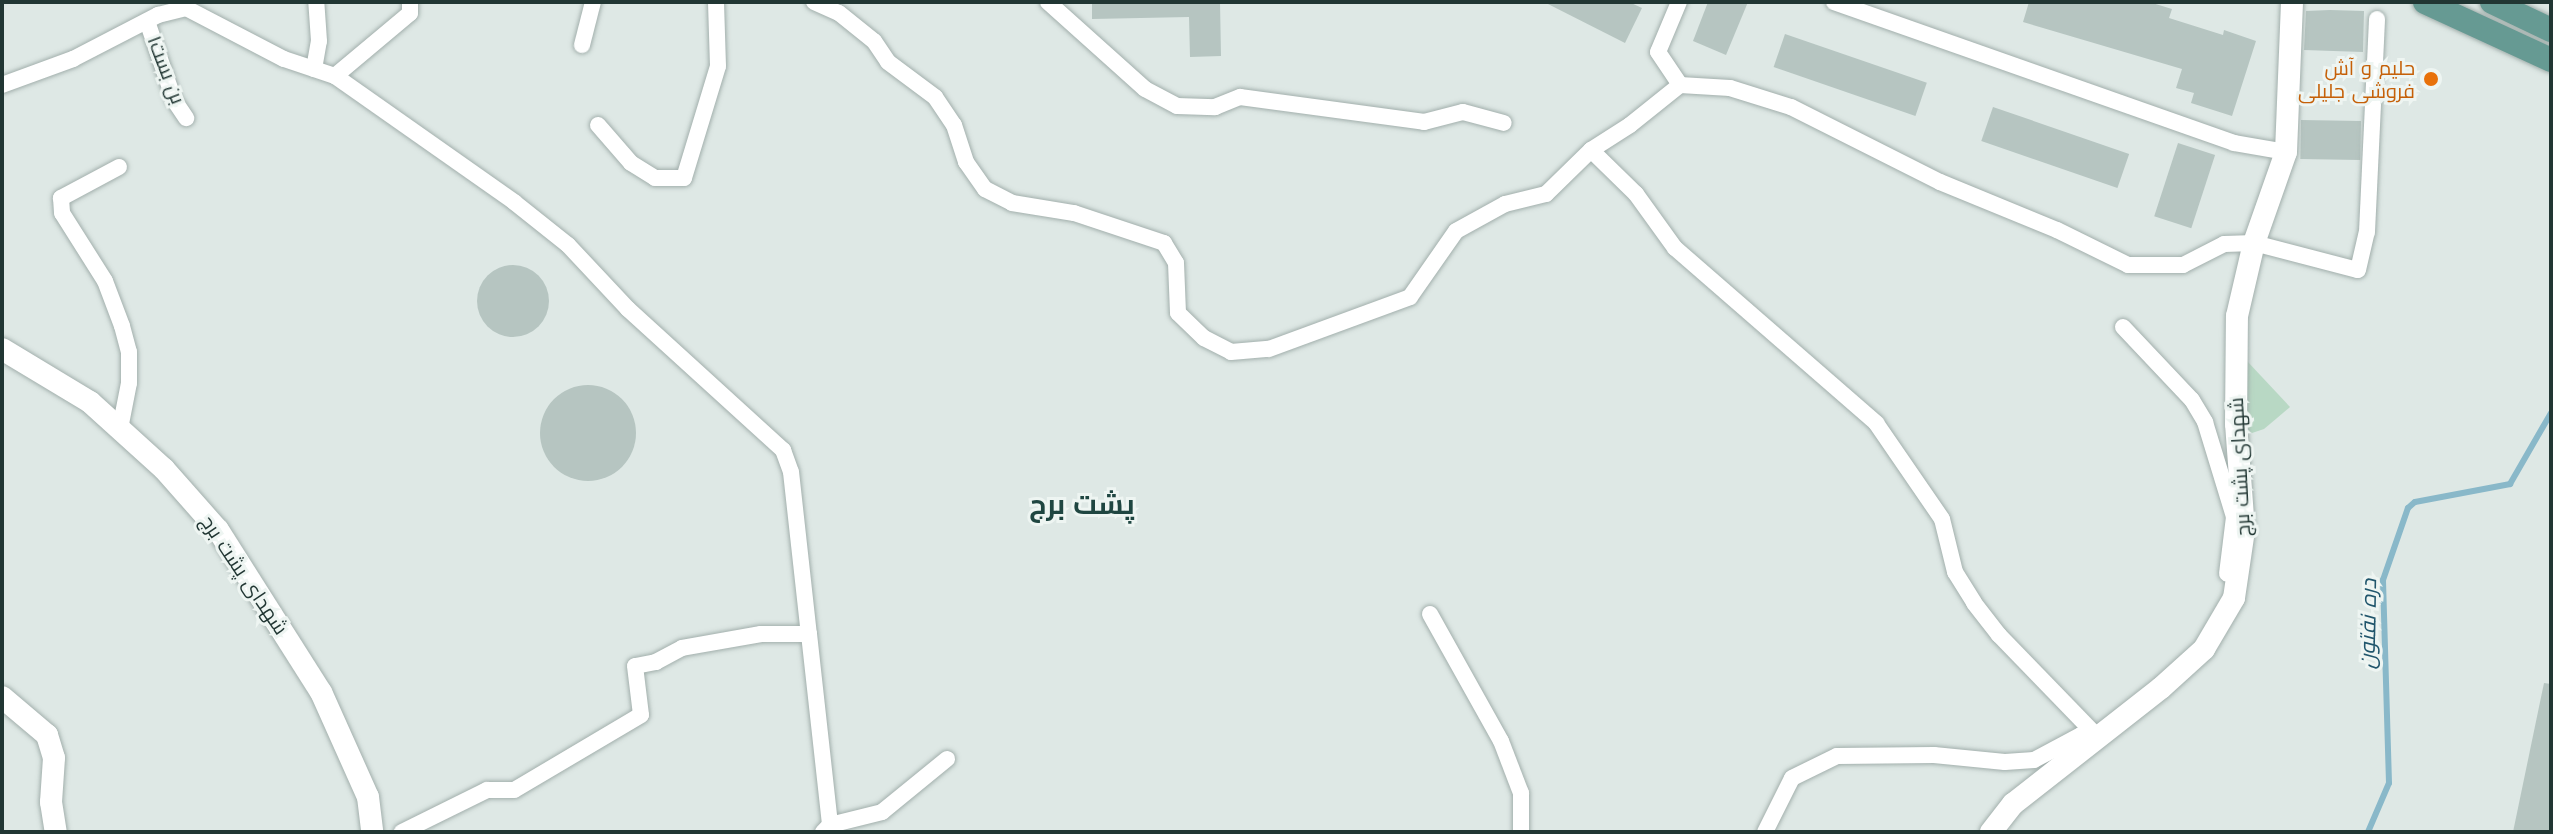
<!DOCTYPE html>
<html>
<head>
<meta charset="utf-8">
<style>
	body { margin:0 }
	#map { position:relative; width:2553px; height:834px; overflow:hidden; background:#dee8e5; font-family:"Work Sans",Cairo,sans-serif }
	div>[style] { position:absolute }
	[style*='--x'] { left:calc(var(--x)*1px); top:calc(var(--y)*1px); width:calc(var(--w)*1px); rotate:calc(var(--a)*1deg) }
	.green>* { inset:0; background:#b8d8c4 }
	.stream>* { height:6px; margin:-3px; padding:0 3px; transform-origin:3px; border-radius:3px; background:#89b8c9 }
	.building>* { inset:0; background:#b6c5c1; transform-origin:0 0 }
	.round { border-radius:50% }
	.roads { filter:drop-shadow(0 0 2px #a2afac) drop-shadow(0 0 2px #a2afac) }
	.street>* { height:16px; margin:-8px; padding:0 8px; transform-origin:8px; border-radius:8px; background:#fff }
	.secondary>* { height:22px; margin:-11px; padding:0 11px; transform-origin:11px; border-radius:11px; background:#fff }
	.primary>* { height:24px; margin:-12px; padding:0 12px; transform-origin:12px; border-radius:12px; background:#669a93 }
	.dots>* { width:22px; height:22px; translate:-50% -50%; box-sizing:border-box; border:4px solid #eef5f2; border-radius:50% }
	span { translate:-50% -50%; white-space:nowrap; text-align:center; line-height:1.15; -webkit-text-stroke:6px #eef5f2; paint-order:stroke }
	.food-label { font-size:20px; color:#c56008 }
	.right { translate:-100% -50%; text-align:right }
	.street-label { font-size:20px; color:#213633 }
	.water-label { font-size:22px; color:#21566c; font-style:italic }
	.district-label { font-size:28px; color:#1f4641; font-weight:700 }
	.frame { position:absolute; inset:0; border:4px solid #213633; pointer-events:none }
</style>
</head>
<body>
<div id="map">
	<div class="green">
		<div style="clip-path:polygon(2247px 361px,2290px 407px,2264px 429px,2252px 433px,2248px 430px,2241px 364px)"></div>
	</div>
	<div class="stream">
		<div style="--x:2368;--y:832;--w:53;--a:-66.8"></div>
		<div style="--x:2389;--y:783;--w:203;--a:-91.7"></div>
		<div style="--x:2383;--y:580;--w:76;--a:-70.9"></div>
		<div style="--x:2408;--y:508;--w:9;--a:-41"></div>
		<div style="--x:2415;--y:502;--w:97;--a:-10.7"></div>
		<div style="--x:2510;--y:484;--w:82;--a:-60"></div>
	</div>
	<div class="building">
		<div style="clip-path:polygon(1092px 2px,1220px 2px,1221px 56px,1190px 57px,1189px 17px,1092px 19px)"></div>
		<div style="clip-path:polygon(1544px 2px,1629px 2px,1642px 8px,1625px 43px)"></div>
		<div style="clip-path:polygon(1708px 2px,1748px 2px,1726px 55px,1693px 41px)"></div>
		<div style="clip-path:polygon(2029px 2px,2149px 2px,2172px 9px,2169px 18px,2223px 35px,2224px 30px,2256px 41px,2232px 116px,2191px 103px,2194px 93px,2176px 88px,2182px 69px,2023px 22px)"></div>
		<div style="clip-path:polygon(2330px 10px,2364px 11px,2363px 52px,2304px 50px,2306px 11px)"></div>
		<div style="left:1785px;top:34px;width:150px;height:35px;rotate:19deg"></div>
		<div style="left:1993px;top:107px;width:144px;height:36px;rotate:19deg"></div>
		<div style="left:2301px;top:120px;width:60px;height:39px;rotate:1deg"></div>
		<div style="left:2178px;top:143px;width:39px;height:77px;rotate:18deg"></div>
		<div class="round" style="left:477px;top:265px;width:72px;height:72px"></div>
		<div class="round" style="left:540px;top:385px;width:96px;height:96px"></div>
		<div style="clip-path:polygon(2544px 683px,2551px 684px,2551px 832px,2513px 832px)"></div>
	</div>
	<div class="roads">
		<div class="street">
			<div style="--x:814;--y:2;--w:27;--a:24"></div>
			<div style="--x:839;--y:13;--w:45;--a:38.7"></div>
			<div style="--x:874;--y:41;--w:25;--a:56"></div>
			<div style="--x:888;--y:62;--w:59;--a:36.7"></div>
			<div style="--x:935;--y:97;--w:34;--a:56"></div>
			<div style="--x:954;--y:125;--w:39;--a:72"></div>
			<div style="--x:966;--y:162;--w:33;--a:55"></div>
			<div style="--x:985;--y:189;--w:30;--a:27"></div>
			<div style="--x:1012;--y:203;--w:63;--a:9.2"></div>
			<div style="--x:1074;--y:213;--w:95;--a:18.4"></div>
			<div style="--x:1164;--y:243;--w:23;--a:59"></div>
			<div style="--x:1176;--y:263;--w:50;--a:87.7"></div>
			<div style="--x:1178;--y:313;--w:36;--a:44"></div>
			<div style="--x:1204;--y:338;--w:30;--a:27"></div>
			<div style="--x:1231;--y:352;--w:38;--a:-5"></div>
			<div style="--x:1269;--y:349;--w:150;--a:-20.2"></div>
			<div style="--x:1410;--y:297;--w:80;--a:-55.1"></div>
			<div style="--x:1456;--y:231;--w:56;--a:-28.9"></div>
			<div style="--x:1505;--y:204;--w:42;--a:-13.7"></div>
			<div style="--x:1546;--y:194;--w:63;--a:-44.4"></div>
			<div style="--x:1591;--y:150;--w:46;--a:-32.7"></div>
			<div style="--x:1630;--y:125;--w:64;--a:-38.7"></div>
			<div style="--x:1680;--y:85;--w:50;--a:3.4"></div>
			<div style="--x:1730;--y:88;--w:64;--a:17.3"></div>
			<div style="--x:1791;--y:107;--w:167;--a:26.7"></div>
			<div style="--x:1940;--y:182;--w:126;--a:22.3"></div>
			<div style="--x:2057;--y:230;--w:79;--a:26.2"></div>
			<div style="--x:2128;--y:265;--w:55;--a:0"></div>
			<div style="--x:2183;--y:265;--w:46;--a:-27.1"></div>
			<div style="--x:2224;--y:244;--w:30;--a:-2"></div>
			<div style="--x:2254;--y:243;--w:107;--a:14.6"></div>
			<div style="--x:2358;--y:270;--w:39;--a:-77"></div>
			<div style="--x:2367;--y:232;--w:213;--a:-87.3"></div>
			<div style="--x:1048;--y:2;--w:130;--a:41.9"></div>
			<div style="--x:1145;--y:89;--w:36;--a:28"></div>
			<div style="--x:1177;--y:106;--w:38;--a:2"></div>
			<div style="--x:1215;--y:107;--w:27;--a:-22"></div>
			<div style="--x:1240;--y:97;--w:186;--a:7.7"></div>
			<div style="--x:1424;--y:122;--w:40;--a:-14.4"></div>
			<div style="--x:1463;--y:112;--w:42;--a:15"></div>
			<div style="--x:1679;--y:2;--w:54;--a:112.8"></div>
			<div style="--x:1658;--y:52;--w:40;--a:56"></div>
			<div style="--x:1834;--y:2;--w:424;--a:19.4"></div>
			<div style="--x:2234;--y:143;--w:53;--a:9.8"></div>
			<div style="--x:147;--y:21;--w:83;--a:71.1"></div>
			<div style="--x:174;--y:100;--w:22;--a:56"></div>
			<div style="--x:582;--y:45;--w:44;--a:-75.7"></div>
			<div style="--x:314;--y:69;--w:28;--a:-80"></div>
			<div style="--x:319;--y:41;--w:39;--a:-94"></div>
			<div style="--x:335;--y:76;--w:98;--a:-40"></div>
			<div style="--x:410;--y:13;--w:11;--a:-90"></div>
			<div style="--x:2;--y:85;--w:76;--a:-20.1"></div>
			<div style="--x:73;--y:59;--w:96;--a:-27.4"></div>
			<div style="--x:158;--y:15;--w:29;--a:-14"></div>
			<div style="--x:186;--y:8;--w:110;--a:27.5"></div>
			<div style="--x:284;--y:59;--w:54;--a:18.4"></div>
			<div style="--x:335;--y:76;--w:219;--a:35.1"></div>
			<div style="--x:514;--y:202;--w:69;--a:38.5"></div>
			<div style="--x:568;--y:245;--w:88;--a:46.8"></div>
			<div style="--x:628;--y:309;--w:210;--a:42.3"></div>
			<div style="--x:783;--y:450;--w:23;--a:70"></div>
			<div style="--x:791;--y:472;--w:163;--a:83.7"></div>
			<div style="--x:809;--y:634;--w:48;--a:180"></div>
			<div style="--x:761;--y:634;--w:80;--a:170"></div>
			<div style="--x:682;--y:648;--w:30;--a:152"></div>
			<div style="--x:656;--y:662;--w:21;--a:169"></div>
			<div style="--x:635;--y:666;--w:49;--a:83"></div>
			<div style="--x:641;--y:715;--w:147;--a:149.4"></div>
			<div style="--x:514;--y:790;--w:27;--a:180"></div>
			<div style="--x:487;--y:790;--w:95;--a:153.7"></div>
			<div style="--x:598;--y:125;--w:50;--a:49"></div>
			<div style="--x:631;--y:163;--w:28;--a:32"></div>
			<div style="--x:655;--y:178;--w:29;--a:0"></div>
			<div style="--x:684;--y:178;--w:117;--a:-73.1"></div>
			<div style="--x:718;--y:66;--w:64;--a:-91.8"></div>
			<div style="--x:1591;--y:150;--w:63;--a:44.4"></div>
			<div style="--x:1636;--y:194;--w:67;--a:54.2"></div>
			<div style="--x:1675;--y:248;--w:267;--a:41"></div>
			<div style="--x:1876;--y:423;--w:116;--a:55.5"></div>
			<div style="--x:1942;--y:519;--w:55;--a:76.2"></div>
			<div style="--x:1955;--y:572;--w:36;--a:58"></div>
			<div style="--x:1974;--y:603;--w:41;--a:52"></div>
			<div style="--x:1999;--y:635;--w:142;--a:45.9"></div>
			<div style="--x:119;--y:167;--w:66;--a:151.9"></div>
			<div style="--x:61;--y:198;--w:15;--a:86"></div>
			<div style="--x:62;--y:213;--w:80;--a:57.7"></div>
			<div style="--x:105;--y:281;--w:48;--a:69.3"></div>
			<div style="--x:122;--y:326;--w:27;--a:75"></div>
			<div style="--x:129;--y:352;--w:31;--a:90"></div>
			<div style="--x:129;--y:383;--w:47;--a:101.1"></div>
			<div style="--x:2123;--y:327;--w:100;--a:46.6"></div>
			<div style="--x:2192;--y:400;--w:26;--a:59"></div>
			<div style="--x:2205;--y:422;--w:99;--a:73"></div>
			<div style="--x:2234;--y:517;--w:57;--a:97"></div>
			<div style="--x:1430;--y:614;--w:145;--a:60.8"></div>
			<div style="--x:1501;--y:741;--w:56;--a:69"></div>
			<div style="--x:1521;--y:793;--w:39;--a:90"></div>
			<div style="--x:809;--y:634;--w:192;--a:83.7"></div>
			<div style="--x:830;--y:825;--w:10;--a:135"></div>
			<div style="--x:830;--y:825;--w:54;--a:-14"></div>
			<div style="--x:882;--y:812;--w:84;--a:-39.2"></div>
			<div style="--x:1765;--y:832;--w:60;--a:-63.4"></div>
			<div style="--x:1792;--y:778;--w:50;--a:-26.1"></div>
			<div style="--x:1837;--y:756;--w:97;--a:-0.6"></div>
			<div style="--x:1934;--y:755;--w:71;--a:5.6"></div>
			<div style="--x:2005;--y:762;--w:29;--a:-4"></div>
			<div style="--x:2034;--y:760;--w:53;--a:-28"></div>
			<div style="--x:2081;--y:735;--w:13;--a:39"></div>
		</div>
		<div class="secondary">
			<div style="--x:2;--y:349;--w:103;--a:31.1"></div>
			<div style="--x:90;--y:402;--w:100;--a:42.2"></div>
			<div style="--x:164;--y:469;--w:81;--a:48.5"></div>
			<div style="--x:218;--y:530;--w:192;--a:57.6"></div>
			<div style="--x:321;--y:692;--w:115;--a:65.9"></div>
			<div style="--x:368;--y:797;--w:35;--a:83"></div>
			<div style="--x:2;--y:697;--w:59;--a:40.2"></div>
			<div style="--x:47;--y:735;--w:24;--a:73"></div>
			<div style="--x:54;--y:758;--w:44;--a:93.9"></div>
			<div style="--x:51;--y:802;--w:30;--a:81"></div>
			<div style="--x:1991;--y:832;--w:36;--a:-52"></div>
			<div style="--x:2013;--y:804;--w:188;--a:-38.1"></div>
			<div style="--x:2161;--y:688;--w:58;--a:-42.2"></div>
			<div style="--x:2204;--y:649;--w:59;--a:-59.5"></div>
			<div style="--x:2234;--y:598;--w:69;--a:-81.6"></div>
			<div style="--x:2244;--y:530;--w:106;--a:-94.3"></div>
			<div style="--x:2236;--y:424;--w:108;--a:-89.5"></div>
			<div style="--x:2237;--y:316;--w:75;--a:-76.9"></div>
			<div style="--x:2254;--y:243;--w:96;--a:-70.6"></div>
			<div style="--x:2286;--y:152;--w:150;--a:-87.7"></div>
		</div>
		<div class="primary">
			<div style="--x:2425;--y:2;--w:139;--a:24.7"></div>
			<div style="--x:2492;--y:2;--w:65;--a:25.4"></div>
		</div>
	</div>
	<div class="dots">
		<div style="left:2431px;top:79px;background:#e8710a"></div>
	</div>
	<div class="food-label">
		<span class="right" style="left:2415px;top:80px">حلیم و آش<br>فروشی جلیلی</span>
	</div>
	<div class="street-label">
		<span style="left:166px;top:70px;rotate:69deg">بن بست۱</span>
		<span style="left:2240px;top:467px;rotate:-93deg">شهدای پشت برج</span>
		<span style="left:244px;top:575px;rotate:56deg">شهدای پشت برج</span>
	</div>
	<div class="water-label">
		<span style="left:2368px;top:624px;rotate:-89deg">دره نفتون</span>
	</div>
	<div class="district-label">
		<span style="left:1082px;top:505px">پشت برج</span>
	</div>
	<div class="frame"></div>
</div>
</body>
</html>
